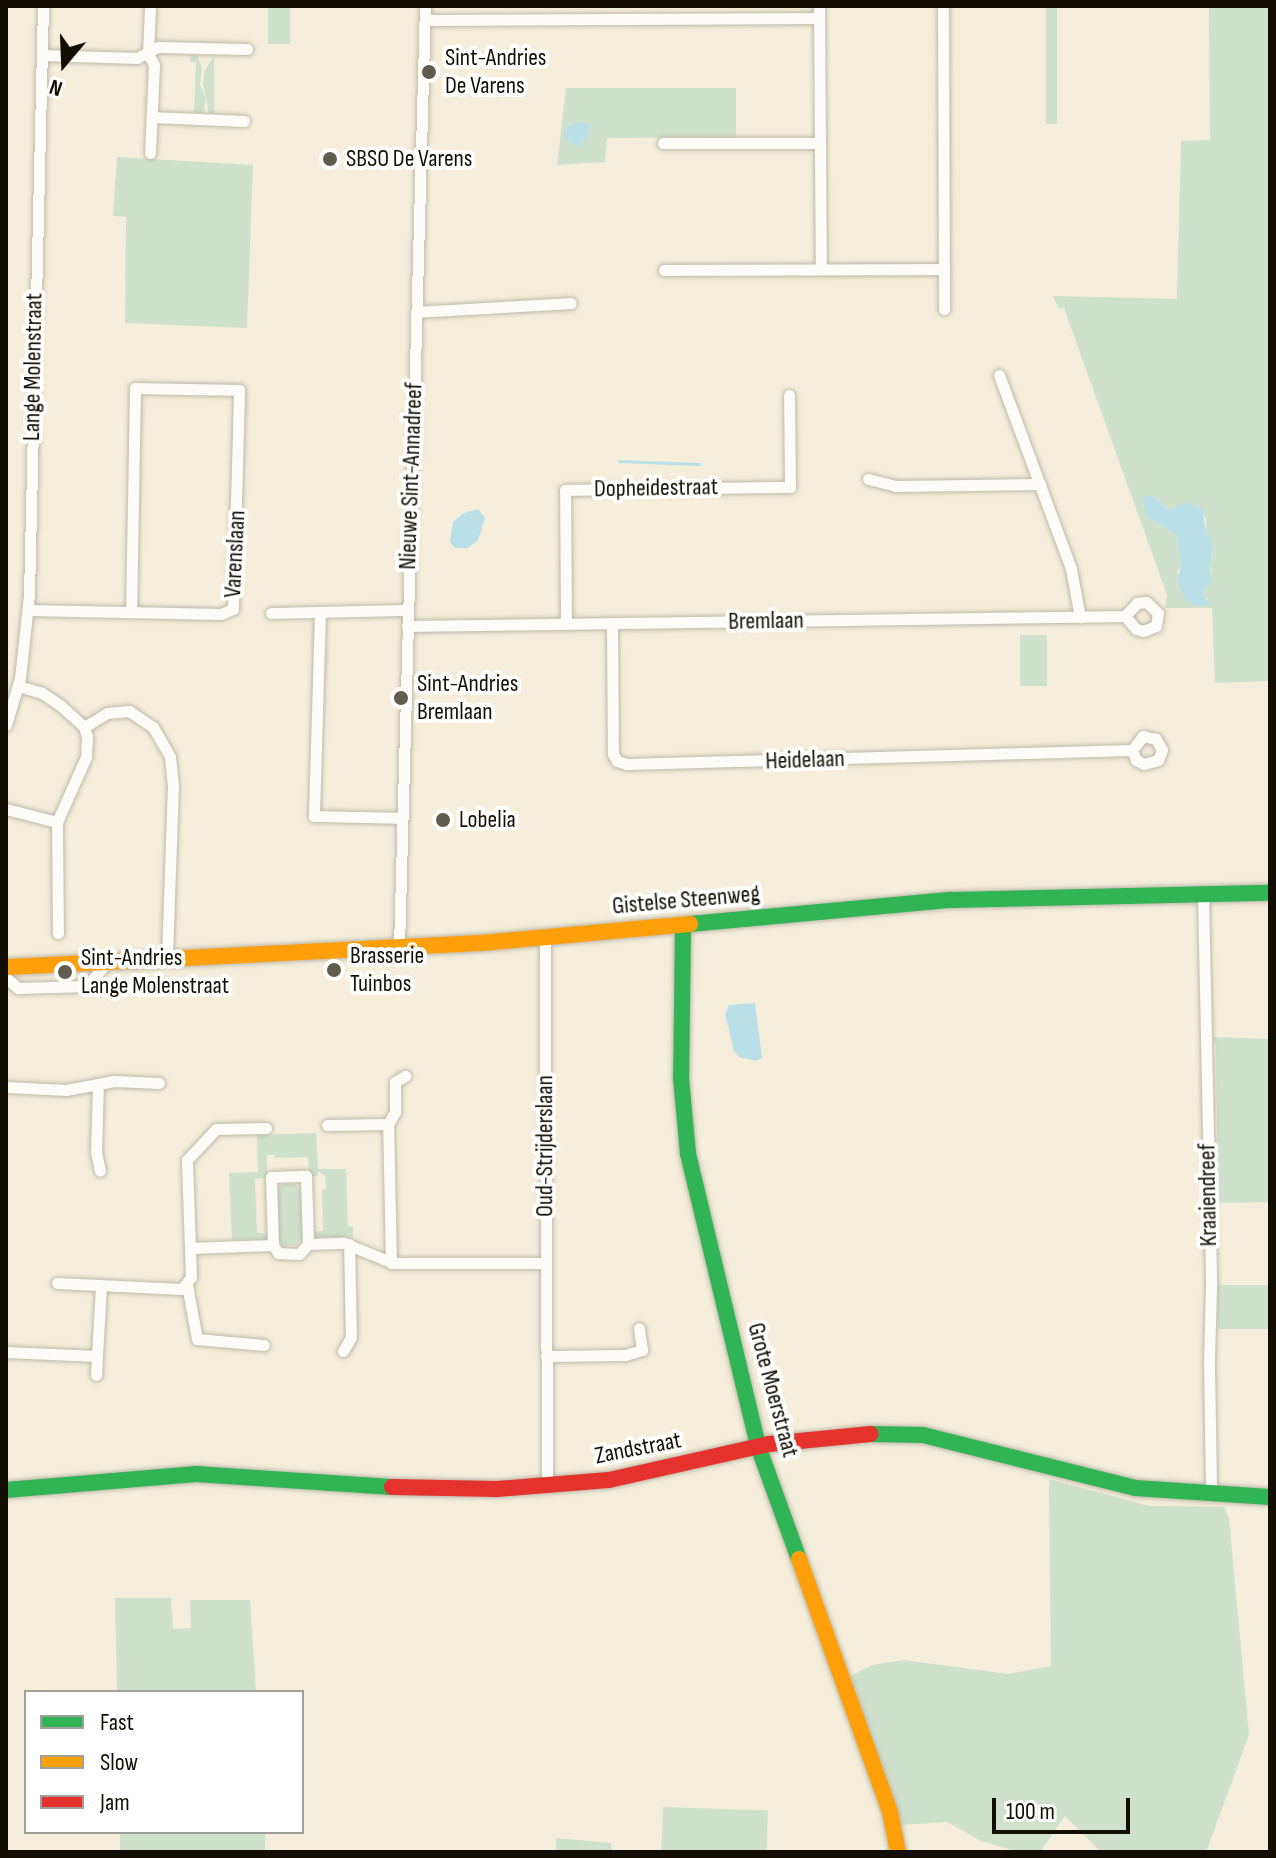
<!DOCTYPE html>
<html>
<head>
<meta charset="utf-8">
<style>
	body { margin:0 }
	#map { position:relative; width:1276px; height:1858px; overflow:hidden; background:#f4eeda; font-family:"Sofia Sans Condensed",sans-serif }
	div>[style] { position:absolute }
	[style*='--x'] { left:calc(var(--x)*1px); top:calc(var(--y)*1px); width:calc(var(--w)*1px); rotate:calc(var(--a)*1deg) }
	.green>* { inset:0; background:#cfe1cd; transform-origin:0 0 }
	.water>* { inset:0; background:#bbdfe8 }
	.stream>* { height:3px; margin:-1.5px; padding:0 1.5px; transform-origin:1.5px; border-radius:1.5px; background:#bbdfe8 }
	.roads { filter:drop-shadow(0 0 2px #beb9aa) drop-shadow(0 0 2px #beb9aa) }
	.street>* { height:11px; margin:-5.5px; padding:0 5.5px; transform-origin:5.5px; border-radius:5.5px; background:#fdfcf9 }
	.fast>* { height:16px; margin:-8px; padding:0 8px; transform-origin:8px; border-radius:8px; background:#30b455 }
	.slow>* { height:16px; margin:-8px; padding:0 8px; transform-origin:8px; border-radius:8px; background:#ff9f0a }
	.jam>* { height:16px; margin:-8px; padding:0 8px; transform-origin:8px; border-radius:8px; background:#e5322d }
	.dots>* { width:22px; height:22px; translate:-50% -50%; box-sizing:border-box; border:4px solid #fff; border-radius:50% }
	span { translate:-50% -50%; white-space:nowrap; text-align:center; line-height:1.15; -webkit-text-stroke:8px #fff; paint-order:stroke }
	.poi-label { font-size:24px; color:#120e03 }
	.left { translate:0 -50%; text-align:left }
	.street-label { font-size:24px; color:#120e03 }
	.frame { position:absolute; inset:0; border:8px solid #120e03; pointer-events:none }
	.legend { position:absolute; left:24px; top:1690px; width:280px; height:144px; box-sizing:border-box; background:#fff; border:2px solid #a09f9a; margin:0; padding:10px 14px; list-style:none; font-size:24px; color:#120e03 }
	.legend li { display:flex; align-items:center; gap:16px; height:40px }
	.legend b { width:40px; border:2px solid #a09f9a }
	.north { position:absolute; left:24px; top:24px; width:80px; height:80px; -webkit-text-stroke:6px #fff; paint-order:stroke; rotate:199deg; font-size:22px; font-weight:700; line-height:32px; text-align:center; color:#120e03 }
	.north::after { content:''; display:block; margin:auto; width:28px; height:36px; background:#120e03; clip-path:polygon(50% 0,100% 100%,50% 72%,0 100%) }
	.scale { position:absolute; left:992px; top:1798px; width:138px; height:36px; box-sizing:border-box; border:4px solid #120e03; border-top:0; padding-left:10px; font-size:24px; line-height:28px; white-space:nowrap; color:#120e03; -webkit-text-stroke:6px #fff; paint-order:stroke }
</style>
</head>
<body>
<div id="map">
	<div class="green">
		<div style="left:268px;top:6px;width:22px;height:38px"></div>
		<div style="left:1046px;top:6px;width:11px;height:118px"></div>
		<div style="clip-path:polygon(evenodd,1209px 6px,1270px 6px,1270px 681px,1215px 683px,1212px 608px,1165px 608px,1167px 595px,1064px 308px,1059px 309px,1053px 296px,1177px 299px,1181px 141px,1210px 140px,1209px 6px,1146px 495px,1154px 497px,1170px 511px,1184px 502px,1206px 518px,1206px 531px,1214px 546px,1210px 565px,1212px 571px,1203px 593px,1208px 600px,1186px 600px,1177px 572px,1181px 565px,1176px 534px,1161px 525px,1146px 495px)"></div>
		<div style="clip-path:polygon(190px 55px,197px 55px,202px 68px,200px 85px,206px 99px,203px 113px,194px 113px,196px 62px,190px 62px)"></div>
		<div style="clip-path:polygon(214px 56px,214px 113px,209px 113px,203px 83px,205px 70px)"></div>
		<div style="clip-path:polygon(566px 88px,736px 88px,736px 137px,607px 138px,605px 162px,557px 165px)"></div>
		<div style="clip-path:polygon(117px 157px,253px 165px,247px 328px,125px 323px,126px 217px,113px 216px)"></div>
		<div style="left:1020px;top:635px;width:27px;height:51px"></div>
		<div style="clip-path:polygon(1211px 1037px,1270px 1039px,1270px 1202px,1218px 1203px,1216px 1045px)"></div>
		<div style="clip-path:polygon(316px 1133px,318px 1169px,346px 1169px,348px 1226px,353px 1227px,353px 1237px,312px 1237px,311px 1232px,323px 1231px,322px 1190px,326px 1189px,325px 1176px,318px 1171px,318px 1176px,309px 1176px,308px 1157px,275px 1158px,274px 1155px,267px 1155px,267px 1178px,255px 1179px,257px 1233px,269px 1233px,269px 1239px,232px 1240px,229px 1173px,258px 1172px,257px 1135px)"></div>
		<div style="clip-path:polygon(284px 1184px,295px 1184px,300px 1190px,302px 1239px,296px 1245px,284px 1246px,279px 1240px,277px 1190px)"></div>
		<div style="left:1270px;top:1285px;width:44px;height:52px;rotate:90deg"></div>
		<div style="clip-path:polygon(1049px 1479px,1149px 1506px,1224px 1507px,1229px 1518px,1249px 1735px,1206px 1852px,1101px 1852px,1065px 1816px,1040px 1852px,1019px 1852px,981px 1841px,947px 1822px,900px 1825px,851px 1676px,872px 1665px,904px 1660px,1008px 1674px,1051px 1666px)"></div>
		<div style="clip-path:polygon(115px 1598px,171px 1598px,173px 1629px,191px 1628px,190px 1600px,250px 1600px,256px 1692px,117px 1692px)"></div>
		<div style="left:663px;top:1807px;width:105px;height:45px;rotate:2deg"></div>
		<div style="left:120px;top:1832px;width:145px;height:20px"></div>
		<div style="clip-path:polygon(556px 1838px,611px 1843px,612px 1852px,556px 1852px)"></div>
	</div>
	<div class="water">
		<div style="clip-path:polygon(578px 122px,590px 124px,587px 138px,576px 147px,565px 138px,568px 127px)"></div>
		<div style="clip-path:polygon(1146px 495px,1154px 497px,1170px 511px,1184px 502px,1202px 508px,1206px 531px,1214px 545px,1210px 565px,1211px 580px,1203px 592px,1209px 605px,1194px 606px,1186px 600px,1177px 580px,1181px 565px,1176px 534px,1147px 517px,1143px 499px)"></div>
		<div style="clip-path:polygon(478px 509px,485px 518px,478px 540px,468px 548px,455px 548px,450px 542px,453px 522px,464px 513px)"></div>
		<div style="clip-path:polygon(755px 1003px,762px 1058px,756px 1061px,739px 1057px,734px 1051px,725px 1014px,729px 1005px)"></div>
	</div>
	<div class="stream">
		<div style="--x:619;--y:461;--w:80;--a:2.1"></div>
	</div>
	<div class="roads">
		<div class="street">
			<div style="--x:819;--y:6;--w:263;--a:89.6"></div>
			<div style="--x:943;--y:6;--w:303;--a:89.8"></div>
			<div style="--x:150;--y:8;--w:46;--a:92.5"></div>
			<div style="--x:148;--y:54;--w:13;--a:61"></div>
			<div style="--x:154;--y:65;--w:88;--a:92.6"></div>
			<div style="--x:425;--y:20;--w:394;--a:-0.3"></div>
			<div style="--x:42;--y:55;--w:95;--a:1.8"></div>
			<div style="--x:137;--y:58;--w:24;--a:-28"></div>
			<div style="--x:158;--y:47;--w:89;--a:1.3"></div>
			<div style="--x:152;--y:117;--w:92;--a:2.5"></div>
			<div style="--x:663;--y:143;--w:157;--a:0"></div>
			<div style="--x:664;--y:270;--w:280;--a:-0.2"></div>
			<div style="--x:416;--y:312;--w:155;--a:-3.3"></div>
			<div style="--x:999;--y:375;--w:207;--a:69.6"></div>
			<div style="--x:1071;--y:569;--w:49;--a:79.4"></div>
			<div style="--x:868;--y:479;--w:29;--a:14"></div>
			<div style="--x:896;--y:486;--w:144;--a:-0.8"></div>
			<div style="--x:28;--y:610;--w:193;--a:1.2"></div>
			<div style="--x:221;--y:614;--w:13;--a:-23"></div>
			<div style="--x:233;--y:609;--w:219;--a:-88.4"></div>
			<div style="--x:239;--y:390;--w:104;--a:-178.9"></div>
			<div style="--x:135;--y:388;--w:224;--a:91"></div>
			<div style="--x:320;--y:612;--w:204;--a:91.7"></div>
			<div style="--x:314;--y:816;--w:88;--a:1.3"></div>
			<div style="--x:271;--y:613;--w:137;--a:-1.3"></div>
			<div style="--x:612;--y:623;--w:131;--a:89.6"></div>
			<div style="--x:613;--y:754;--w:8;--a:60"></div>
			<div style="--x:617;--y:761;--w:10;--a:17"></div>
			<div style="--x:627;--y:764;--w:505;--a:-1.59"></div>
			<div style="--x:1132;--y:750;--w:11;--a:68"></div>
			<div style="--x:1136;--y:760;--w:9;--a:27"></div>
			<div style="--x:1144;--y:764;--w:15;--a:-16"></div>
			<div style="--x:1158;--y:760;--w:11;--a:-68"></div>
			<div style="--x:1162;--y:750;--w:13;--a:-119"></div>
			<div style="--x:1156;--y:739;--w:13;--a:-167"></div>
			<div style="--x:1143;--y:736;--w:18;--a:128"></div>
			<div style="--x:566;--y:624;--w:134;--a:-90.4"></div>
			<div style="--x:565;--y:490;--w:225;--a:-0.8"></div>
			<div style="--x:790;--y:487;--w:92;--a:-90.6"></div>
			<div style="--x:407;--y:626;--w:718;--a:-0.8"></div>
			<div style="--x:1125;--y:616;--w:17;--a:50"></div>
			<div style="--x:1136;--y:629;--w:7;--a:16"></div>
			<div style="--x:1143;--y:631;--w:14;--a:-21"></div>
			<div style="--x:1156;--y:626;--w:13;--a:-81"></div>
			<div style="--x:1158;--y:613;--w:16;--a:-137"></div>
			<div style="--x:1146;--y:602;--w:9;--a:174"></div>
			<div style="--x:1137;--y:603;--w:18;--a:133"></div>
			<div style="--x:18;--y:686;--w:25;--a:16"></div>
			<div style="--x:42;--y:693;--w:23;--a:34"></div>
			<div style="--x:61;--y:706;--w:31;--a:42"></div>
			<div style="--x:84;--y:727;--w:10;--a:73"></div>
			<div style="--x:87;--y:737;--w:20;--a:93"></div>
			<div style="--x:86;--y:757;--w:71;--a:114"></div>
			<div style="--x:57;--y:822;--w:111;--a:89.5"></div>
			<div style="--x:6;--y:725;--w:49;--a:-73.4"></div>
			<div style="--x:20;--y:678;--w:83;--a:-83.8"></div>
			<div style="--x:29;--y:595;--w:589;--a:-88.64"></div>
			<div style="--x:84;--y:727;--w:27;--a:-31"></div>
			<div style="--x:107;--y:713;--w:22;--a:-5"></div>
			<div style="--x:129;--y:711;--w:29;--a:34"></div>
			<div style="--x:153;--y:727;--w:34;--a:60"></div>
			<div style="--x:170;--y:757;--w:28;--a:84"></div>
			<div style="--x:173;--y:785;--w:174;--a:92"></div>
			<div style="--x:6;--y:809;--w:53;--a:14.3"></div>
			<div style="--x:1203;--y:894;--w:392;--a:88.8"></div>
			<div style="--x:1211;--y:1286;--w:75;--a:91.5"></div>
			<div style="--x:1209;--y:1361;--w:134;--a:89.1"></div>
			<div style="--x:545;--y:937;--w:549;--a:89.79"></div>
			<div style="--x:399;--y:947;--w:941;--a:-88.42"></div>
			<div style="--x:6;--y:978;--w:16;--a:40"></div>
			<div style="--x:18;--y:988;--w:69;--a:-1.7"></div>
			<div style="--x:87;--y:986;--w:31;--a:-50"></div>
			<div style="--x:98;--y:1084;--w:68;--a:91.7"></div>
			<div style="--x:96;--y:1152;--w:19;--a:78"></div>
			<div style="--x:6;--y:1087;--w:60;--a:2.9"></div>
			<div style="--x:66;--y:1090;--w:49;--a:-10.6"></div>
			<div style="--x:114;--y:1081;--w:45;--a:2.5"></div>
			<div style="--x:327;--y:1125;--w:61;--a:-0.9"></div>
			<div style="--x:273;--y:1245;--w:68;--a:-91.7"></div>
			<div style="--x:271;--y:1177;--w:35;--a:-2"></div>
			<div style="--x:306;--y:1176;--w:68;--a:88.3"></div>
			<div style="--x:190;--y:1248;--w:88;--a:-92"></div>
			<div style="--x:187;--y:1160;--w:42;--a:-46.9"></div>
			<div style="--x:216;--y:1129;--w:50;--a:-1.1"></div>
			<div style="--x:391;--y:1263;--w:139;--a:-91.2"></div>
			<div style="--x:388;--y:1124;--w:14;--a:-60"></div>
			<div style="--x:395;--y:1112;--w:30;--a:-90"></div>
			<div style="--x:395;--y:1082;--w:12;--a:-31"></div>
			<div style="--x:57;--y:1283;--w:125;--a:2.7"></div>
			<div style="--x:182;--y:1289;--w:15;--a:-53"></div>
			<div style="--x:191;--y:1277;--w:29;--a:-92"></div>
			<div style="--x:190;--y:1248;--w:83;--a:-2.1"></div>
			<div style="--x:273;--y:1245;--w:9;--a:58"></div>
			<div style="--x:278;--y:1253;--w:21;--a:3"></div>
			<div style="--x:299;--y:1254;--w:13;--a:-48"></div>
			<div style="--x:308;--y:1244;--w:36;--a:-2"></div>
			<div style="--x:344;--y:1243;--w:53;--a:22.2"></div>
			<div style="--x:393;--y:1263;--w:153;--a:0"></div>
			<div style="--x:187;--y:1285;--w:55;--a:79.5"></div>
			<div style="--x:197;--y:1339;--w:67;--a:5.1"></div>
			<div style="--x:343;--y:1351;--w:16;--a:-60"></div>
			<div style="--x:351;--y:1337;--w:93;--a:-91.2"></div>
			<div style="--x:6;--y:1352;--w:91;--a:2.5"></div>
			<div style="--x:97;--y:1356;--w:70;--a:-86.7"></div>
			<div style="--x:546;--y:1356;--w:79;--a:-0.7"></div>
			<div style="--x:625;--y:1355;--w:18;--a:-16"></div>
			<div style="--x:642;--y:1350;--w:22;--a:-98"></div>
			<div style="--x:96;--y:1375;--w:19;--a:-87"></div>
		</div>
		<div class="fast">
			<div style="--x:690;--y:924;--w:262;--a:-5.3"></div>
			<div style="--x:951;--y:900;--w:319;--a:-1.3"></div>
			<div style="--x:683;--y:925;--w:153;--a:90.7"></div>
			<div style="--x:681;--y:1078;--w:76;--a:84.7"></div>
			<div style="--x:688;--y:1154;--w:300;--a:76.5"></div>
			<div style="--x:758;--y:1446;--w:120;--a:70.1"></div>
			<div style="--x:871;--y:1434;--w:52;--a:1.1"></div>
			<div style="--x:923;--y:1435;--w:219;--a:14"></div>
			<div style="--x:1135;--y:1488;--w:135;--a:3.8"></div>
			<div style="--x:6;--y:1490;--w:191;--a:-4.8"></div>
			<div style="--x:196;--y:1474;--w:196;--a:3.8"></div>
		</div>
		<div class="slow">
			<div style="--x:6;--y:967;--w:476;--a:-2.9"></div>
			<div style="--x:481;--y:943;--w:210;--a:-5.2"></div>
			<div style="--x:799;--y:1559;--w:269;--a:70.2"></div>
			<div style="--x:890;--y:1812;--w:41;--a:78.7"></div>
		</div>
		<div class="jam">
			<div style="--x:392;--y:1487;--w:105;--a:1.1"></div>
			<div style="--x:497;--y:1489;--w:112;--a:-4.6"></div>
			<div style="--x:609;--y:1480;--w:164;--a:-12.7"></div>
			<div style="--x:769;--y:1444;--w:102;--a:-5.6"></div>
		</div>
	</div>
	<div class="dots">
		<div style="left:429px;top:72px;background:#615c4e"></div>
		<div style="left:330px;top:159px;background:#615c4e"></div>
		<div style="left:401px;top:698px;background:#615c4e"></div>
		<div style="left:443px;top:820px;background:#615c4e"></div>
		<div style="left:334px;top:970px;background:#615c4e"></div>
		<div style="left:65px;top:972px;background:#615c4e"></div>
	</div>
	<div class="poi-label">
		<span class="left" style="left:445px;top:72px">Sint-Andries<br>De Varens</span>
		<span class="left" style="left:346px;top:159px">SBSO De Varens</span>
		<span class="left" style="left:417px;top:698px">Sint-Andries<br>Bremlaan</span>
		<span class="left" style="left:459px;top:820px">Lobelia</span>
		<span class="left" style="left:350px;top:970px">Brasserie<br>Tuinbos</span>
		<span class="left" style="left:81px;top:972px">Sint-Andries<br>Lange Molenstraat</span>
	</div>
	<div class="street-label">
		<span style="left:33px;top:367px;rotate:-89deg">Lange Molenstraat</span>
		<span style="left:411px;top:476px;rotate:-88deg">Nieuwe Sint-Annadreef</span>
		<span style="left:656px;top:488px;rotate:-1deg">Dopheidestraat</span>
		<span style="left:235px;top:554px;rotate:-87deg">Varenslaan</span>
		<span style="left:766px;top:621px;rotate:-1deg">Bremlaan</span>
		<span style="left:805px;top:760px;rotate:-2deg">Heidelaan</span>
		<span style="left:686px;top:900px;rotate:-5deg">Gistelse Steenweg</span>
		<span style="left:545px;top:1146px;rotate:-90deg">Oud-Strijderslaan</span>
		<span style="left:1208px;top:1195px;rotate:-91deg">Kraaiendreef</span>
		<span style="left:773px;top:1390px;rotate:75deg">Grote Moerstraat</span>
		<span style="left:638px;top:1448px;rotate:-11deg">Zandstraat</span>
	</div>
	<div class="frame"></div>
	<ul class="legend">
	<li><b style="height:10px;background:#30b455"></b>Fast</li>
	<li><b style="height:10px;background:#ff9f0a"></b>Slow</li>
	<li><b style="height:10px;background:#e5322d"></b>Jam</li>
	</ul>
	<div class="north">N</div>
	<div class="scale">100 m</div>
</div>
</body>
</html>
